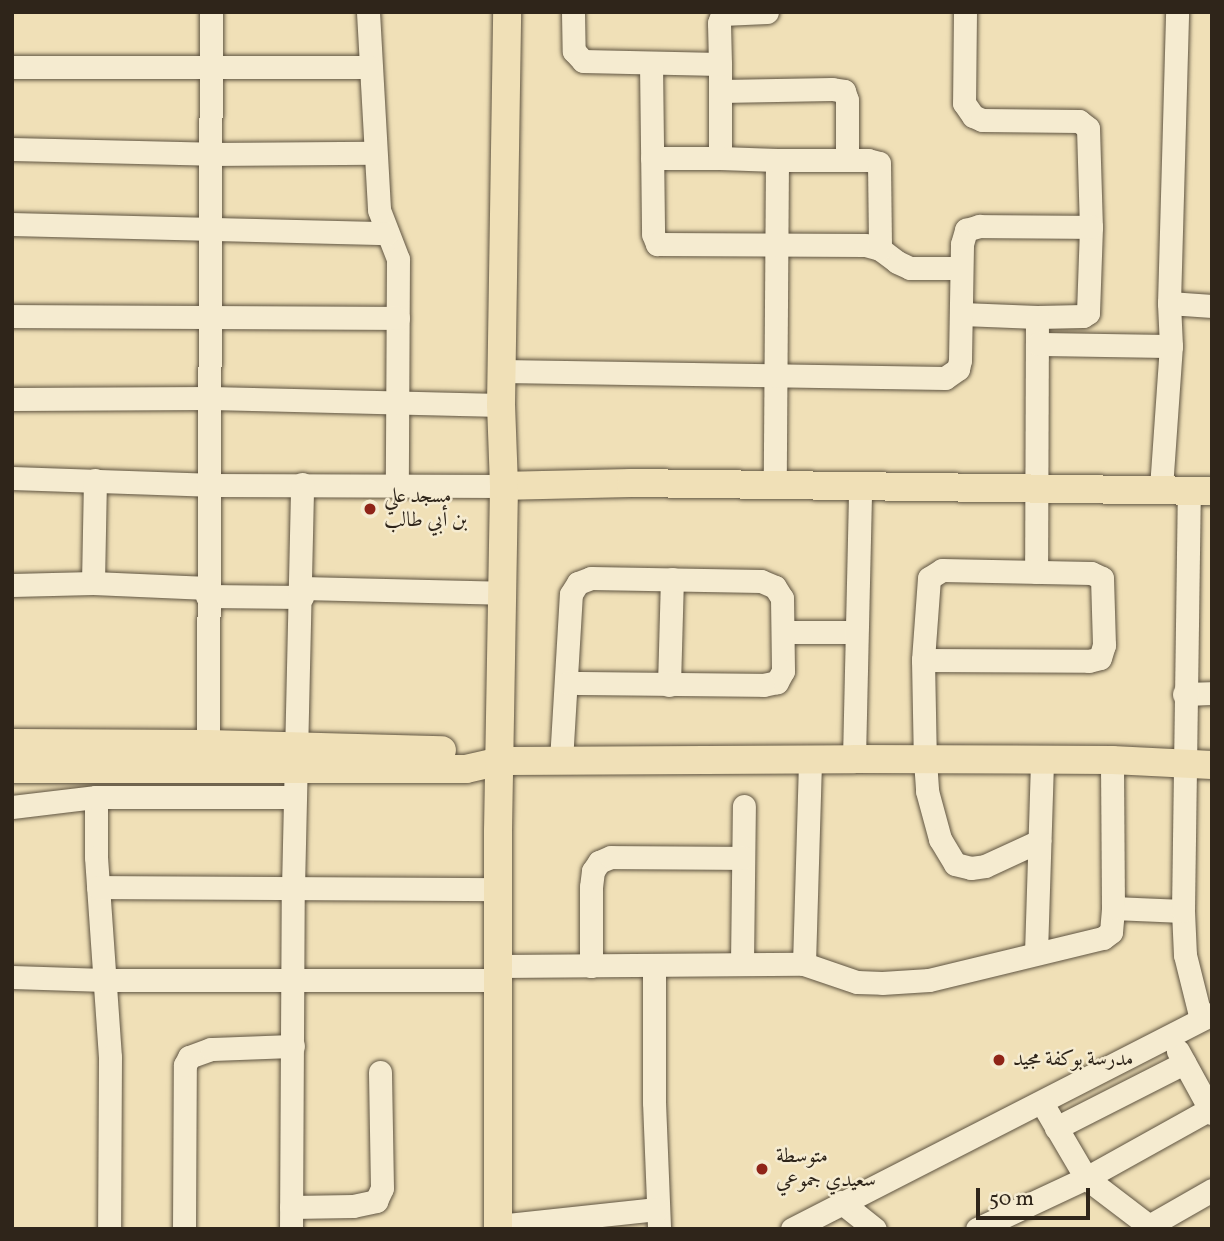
<!DOCTYPE html>
<html>
<head>
<meta charset="utf-8">
<style>
	body { margin:0 }
	#map { position:relative; width:1224px; height:1241px; overflow:hidden; background:#f0e0b7; font-family:Vollkorn,Amiri,serif }
	div>[style] { position:absolute }
	[style*='--x'] { left:calc(var(--x)*1px); top:calc(var(--y)*1px); width:calc(var(--w)*1px); rotate:calc(var(--a)*1deg) }
	.roads { filter:drop-shadow(0 0 2px #5f5441) drop-shadow(0 0 2px #5f5441) }
	.minor>* { height:23px; margin:-11.5px; padding:0 11.5px; transform-origin:11.5px; border-radius:11.5px; background:#f5ebd0 }
	.major>* { height:28px; margin:-14px; padding:0 14px; transform-origin:14px; border-radius:14px; background:#f0e0b7 }
	.dots>* { width:19px; height:19px; translate:-50% -50%; box-sizing:border-box; border:4px solid #f5ebd0; border-radius:50% }
	span { translate:-50% -50%; white-space:nowrap; text-align:center; line-height:1.15; -webkit-text-stroke:5px #f5ebd0; paint-order:stroke }
	.poi-label { font-size:21px; color:#2f251a }
	.left { translate:0 -50%; text-align:left }
	.frame { position:absolute; inset:0; border:14px solid #2f251a; pointer-events:none }
	.scale { position:absolute; left:976px; top:1188px; width:114px; height:32px; box-sizing:border-box; border:4px solid #2f251a; border-top:0; padding-left:9px; font-size:21px; line-height:24px; white-space:nowrap; color:#2f251a; -webkit-text-stroke:5px #f5ebd0; paint-order:stroke }
</style>
</head>
<body>
<div id="map">
	<div class="roads">
		<div class="minor">
			<div style="--x:368;--y:12;--w:198;--a:86.8"></div>
			<div style="--x:379;--y:210;--w:53;--a:68.8"></div>
			<div style="--x:398;--y:259;--w:227;--a:90.3"></div>
			<div style="--x:573;--y:12;--w:39;--a:89"></div>
			<div style="--x:574;--y:51;--w:13;--a:48"></div>
			<div style="--x:583;--y:61;--w:137;--a:1.3"></div>
			<div style="--x:720;--y:64;--w:94;--a:90"></div>
			<div style="--x:720;--y:158;--w:57;--a:2"></div>
			<div style="--x:777;--y:160;--w:324;--a:90.4"></div>
			<div style="--x:965;--y:12;--w:91;--a:90.6"></div>
			<div style="--x:964;--y:103;--w:16;--a:55"></div>
			<div style="--x:973;--y:116;--w:10;--a:24"></div>
			<div style="--x:982;--y:120;--w:97;--a:0.6"></div>
			<div style="--x:1079;--y:121;--w:11;--a:38"></div>
			<div style="--x:1088;--y:128;--w:99;--a:88.3"></div>
			<div style="--x:1091;--y:227;--w:86;--a:92"></div>
			<div style="--x:1088;--y:313;--w:6;--a:149"></div>
			<div style="--x:1083;--y:316;--w:46;--a:178.8"></div>
			<div style="--x:651;--y:63;--w:171;--a:89.3"></div>
			<div style="--x:653;--y:234;--w:11;--a:68"></div>
			<div style="--x:657;--y:244;--w:208;--a:0.3"></div>
			<div style="--x:865;--y:245;--w:16;--a:15"></div>
			<div style="--x:880;--y:249;--w:21;--a:37"></div>
			<div style="--x:897;--y:262;--w:14;--a:25"></div>
			<div style="--x:910;--y:268;--w:51;--a:0"></div>
			<div style="--x:720;--y:64;--w:41;--a:-91.4"></div>
			<div style="--x:719;--y:23;--w:9;--a:-72"></div>
			<div style="--x:722;--y:14;--w:45;--a:-2.5"></div>
			<div style="--x:12;--y:67;--w:357;--a:0"></div>
			<div style="--x:721;--y:91;--w:111;--a:-1"></div>
			<div style="--x:832;--y:89;--w:12;--a:9"></div>
			<div style="--x:844;--y:91;--w:9;--a:72"></div>
			<div style="--x:847;--y:100;--w:60;--a:90"></div>
			<div style="--x:12;--y:149;--w:199;--a:1.4"></div>
			<div style="--x:211;--y:154;--w:163;--a:-0.4"></div>
			<div style="--x:652;--y:158;--w:68;--a:0"></div>
			<div style="--x:777;--y:160;--w:91;--a:0"></div>
			<div style="--x:868;--y:160;--w:11;--a:15"></div>
			<div style="--x:879;--y:163;--w:86;--a:89.3"></div>
			<div style="--x:12;--y:224;--w:375;--a:1.4"></div>
			<div style="--x:1169;--y:303;--w:43;--a:4"></div>
			<div style="--x:962;--y:314;--w:75;--a:2.3"></div>
			<div style="--x:1037;--y:317;--w:255;--a:90.2"></div>
			<div style="--x:12;--y:316;--w:386;--a:0.3"></div>
			<div style="--x:1038;--y:344;--w:133;--a:0.9"></div>
			<div style="--x:502;--y:371;--w:443;--a:0.9"></div>
			<div style="--x:945;--y:378;--w:16;--a:-35"></div>
			<div style="--x:958;--y:369;--w:9;--a:-77"></div>
			<div style="--x:960;--y:360;--w:116;--a:-89"></div>
			<div style="--x:962;--y:244;--w:15;--a:-74"></div>
			<div style="--x:966;--y:230;--w:14;--a:-17"></div>
			<div style="--x:979;--y:226;--w:112;--a:0.5"></div>
			<div style="--x:12;--y:399;--w:199;--a:-0.3"></div>
			<div style="--x:211;--y:398;--w:290;--a:1.4"></div>
			<div style="--x:12;--y:478;--w:196;--a:2"></div>
			<div style="--x:208;--y:485;--w:296;--a:0.2"></div>
			<div style="--x:1161;--y:488;--w:142;--a:-86"></div>
			<div style="--x:1171;--y:346;--w:43;--a:-92.7"></div>
			<div style="--x:1169;--y:303;--w:291;--a:-88.4"></div>
			<div style="--x:93;--y:583;--w:103;--a:-88.9"></div>
			<div style="--x:12;--y:585;--w:81;--a:-1.4"></div>
			<div style="--x:93;--y:583;--w:115;--a:2.5"></div>
			<div style="--x:302;--y:588;--w:199;--a:1.4"></div>
			<div style="--x:207;--y:596;--w:95;--a:0.6"></div>
			<div style="--x:783;--y:632;--w:72;--a:0"></div>
			<div style="--x:923;--y:660;--w:166;--a:0.3"></div>
			<div style="--x:1089;--y:661;--w:11;--a:-15"></div>
			<div style="--x:1100;--y:658;--w:14;--a:-73"></div>
			<div style="--x:1104;--y:645;--w:67;--a:-91.7"></div>
			<div style="--x:1102;--y:578;--w:12;--a:-156"></div>
			<div style="--x:1091;--y:573;--w:149;--a:-178.8"></div>
			<div style="--x:942;--y:570;--w:15;--a:148"></div>
			<div style="--x:929;--y:578;--w:82;--a:94.2"></div>
			<div style="--x:923;--y:660;--w:100;--a:88.9"></div>
			<div style="--x:925;--y:760;--w:31;--a:86"></div>
			<div style="--x:927;--y:791;--w:50;--a:74.8"></div>
			<div style="--x:940;--y:839;--w:29;--a:59"></div>
			<div style="--x:955;--y:864;--w:16;--a:14"></div>
			<div style="--x:971;--y:868;--w:14;--a:-8"></div>
			<div style="--x:985;--y:866;--w:60;--a:-24.8"></div>
			<div style="--x:669;--y:685;--w:106;--a:-88.4"></div>
			<div style="--x:1184;--y:694;--w:28;--a:-2"></div>
			<div style="--x:208;--y:744;--w:732;--a:-89.77"></div>
			<div style="--x:854;--y:759;--w:274;--a:-88.7"></div>
			<div style="--x:561;--y:761;--w:167;--a:-86.6"></div>
			<div style="--x:571;--y:594;--w:13;--a:-58"></div>
			<div style="--x:578;--y:583;--w:14;--a:-21"></div>
			<div style="--x:591;--y:578;--w:170;--a:1"></div>
			<div style="--x:761;--y:581;--w:15;--a:23"></div>
			<div style="--x:775;--y:587;--w:13;--a:58"></div>
			<div style="--x:782;--y:598;--w:73;--a:89.2"></div>
			<div style="--x:783;--y:671;--w:13;--a:119"></div>
			<div style="--x:777;--y:682;--w:14;--a:168"></div>
			<div style="--x:763;--y:685;--w:195;--a:-179.4"></div>
			<div style="--x:96;--y:797;--w:60;--a:90"></div>
			<div style="--x:96;--y:857;--w:200;--a:86"></div>
			<div style="--x:110;--y:1057;--w:172;--a:90.3"></div>
			<div style="--x:12;--y:807;--w:85;--a:-6.8"></div>
			<div style="--x:96;--y:797;--w:199;--a:0"></div>
			<div style="--x:98;--y:887;--w:401;--a:0.3"></div>
			<div style="--x:1113;--y:908;--w:70;--a:2.5"></div>
			<div style="--x:1183;--y:911;--w:44;--a:87.4"></div>
			<div style="--x:1185;--y:955;--w:66;--a:76"></div>
			<div style="--x:1183;--y:911;--w:421;--a:-89.2"></div>
			<div style="--x:1036;--y:953;--w:193;--a:-88.2"></div>
			<div style="--x:742;--y:963;--w:157;--a:-89.3"></div>
			<div style="--x:804;--y:964;--w:204;--a:-88.3"></div>
			<div style="--x:498;--y:966;--w:306;--a:-0.4"></div>
			<div style="--x:804;--y:964;--w:56;--a:18.8"></div>
			<div style="--x:857;--y:982;--w:25;--a:2"></div>
			<div style="--x:882;--y:983;--w:47;--a:-3.7"></div>
			<div style="--x:929;--y:980;--w:179;--a:-13.6"></div>
			<div style="--x:1103;--y:938;--w:10;--a:-37"></div>
			<div style="--x:1111;--y:932;--w:24;--a:-85"></div>
			<div style="--x:1113;--y:908;--w:148;--a:-90.4"></div>
			<div style="--x:591;--y:966;--w:79;--a:-90"></div>
			<div style="--x:591;--y:887;--w:16;--a:-83"></div>
			<div style="--x:593;--y:871;--w:11;--a:-56"></div>
			<div style="--x:599;--y:862;--w:13;--a:-23"></div>
			<div style="--x:611;--y:857;--w:132;--a:0.4"></div>
			<div style="--x:654;--y:966;--w:136;--a:90"></div>
			<div style="--x:654;--y:1102;--w:127;--a:87.7"></div>
			<div style="--x:12;--y:977;--w:93;--a:1.8"></div>
			<div style="--x:105;--y:980;--w:393;--a:0"></div>
			<div style="--x:1178;--y:1051;--w:71;--a:61.3"></div>
			<div style="--x:1042;--y:1103;--w:87;--a:59.6"></div>
			<div style="--x:1086;--y:1178;--w:84;--a:37.3"></div>
			<div style="--x:1056;--y:1128;--w:144;--a:-26.9"></div>
			<div style="--x:841;--y:1202;--w:43;--a:38.5"></div>
			<div style="--x:291;--y:1207;--w:62;--a:-0.9"></div>
			<div style="--x:353;--y:1206;--w:24;--a:-12"></div>
			<div style="--x:376;--y:1201;--w:14;--a:-65"></div>
			<div style="--x:382;--y:1188;--w:116;--a:-91"></div>
			<div style="--x:498;--y:1226;--w:160;--a:-6.1"></div>
			<div style="--x:1149;--y:1226;--w:73;--a:-29.7"></div>
			<div style="--x:184;--y:1229;--w:164;--a:-89.7"></div>
			<div style="--x:185;--y:1065;--w:9;--a:-63"></div>
			<div style="--x:189;--y:1057;--w:23;--a:-20"></div>
			<div style="--x:211;--y:1049;--w:82;--a:-2.1"></div>
			<div style="--x:291;--y:1229;--w:341;--a:-89.7"></div>
			<div style="--x:293;--y:888;--w:404;--a:-88.7"></div>
			<div style="--x:792;--y:1229;--w:472;--a:-27.1"></div>
			<div style="--x:977;--y:1229;--w:120;--a:-25.1"></div>
			<div style="--x:1086;--y:1178;--w:144;--a:-29.1"></div>
		</div>
		<div class="major">
			<div style="--x:504;--y:486;--w:127;--a:-1.4"></div>
			<div style="--x:631;--y:483;--w:581;--a:0.79"></div>
			<div style="--x:12;--y:743;--w:196;--a:0.3"></div>
			<div style="--x:208;--y:744;--w:234;--a:1.5"></div>
			<div style="--x:12;--y:769;--w:454;--a:0"></div>
			<div style="--x:466;--y:769;--w:35;--a:-13"></div>
			<div style="--x:500;--y:761;--w:354;--a:-0.3"></div>
			<div style="--x:854;--y:759;--w:258;--a:0.2"></div>
			<div style="--x:1112;--y:760;--w:100;--a:2.9"></div>
			<div style="--x:498;--y:1229;--w:398;--a:-90"></div>
			<div style="--x:498;--y:831;--w:345;--a:-89"></div>
			<div style="--x:504;--y:486;--w:81;--a:-92.1"></div>
			<div style="--x:501;--y:405;--w:393;--a:-89.1"></div>
		</div>
	</div>
	<div class="dots">
		<div style="left:370px;top:509px;background:#8f2418"></div>
		<div style="left:999px;top:1060px;background:#8f2418"></div>
		<div style="left:762px;top:1169px;background:#8f2418"></div>
	</div>
	<div class="poi-label">
		<span class="left" style="left:384px;top:509px">مسجد علي<br>بن أبي طالب</span>
		<span class="left" style="left:1013px;top:1060px">مدرسة بوكفة مجيد</span>
		<span class="left" style="left:776px;top:1169px">متوسطة<br>سعيدي جموعي</span>
	</div>
	<div class="frame"></div>
	<div class="scale">50 m</div>
</div>
</body>
</html>
